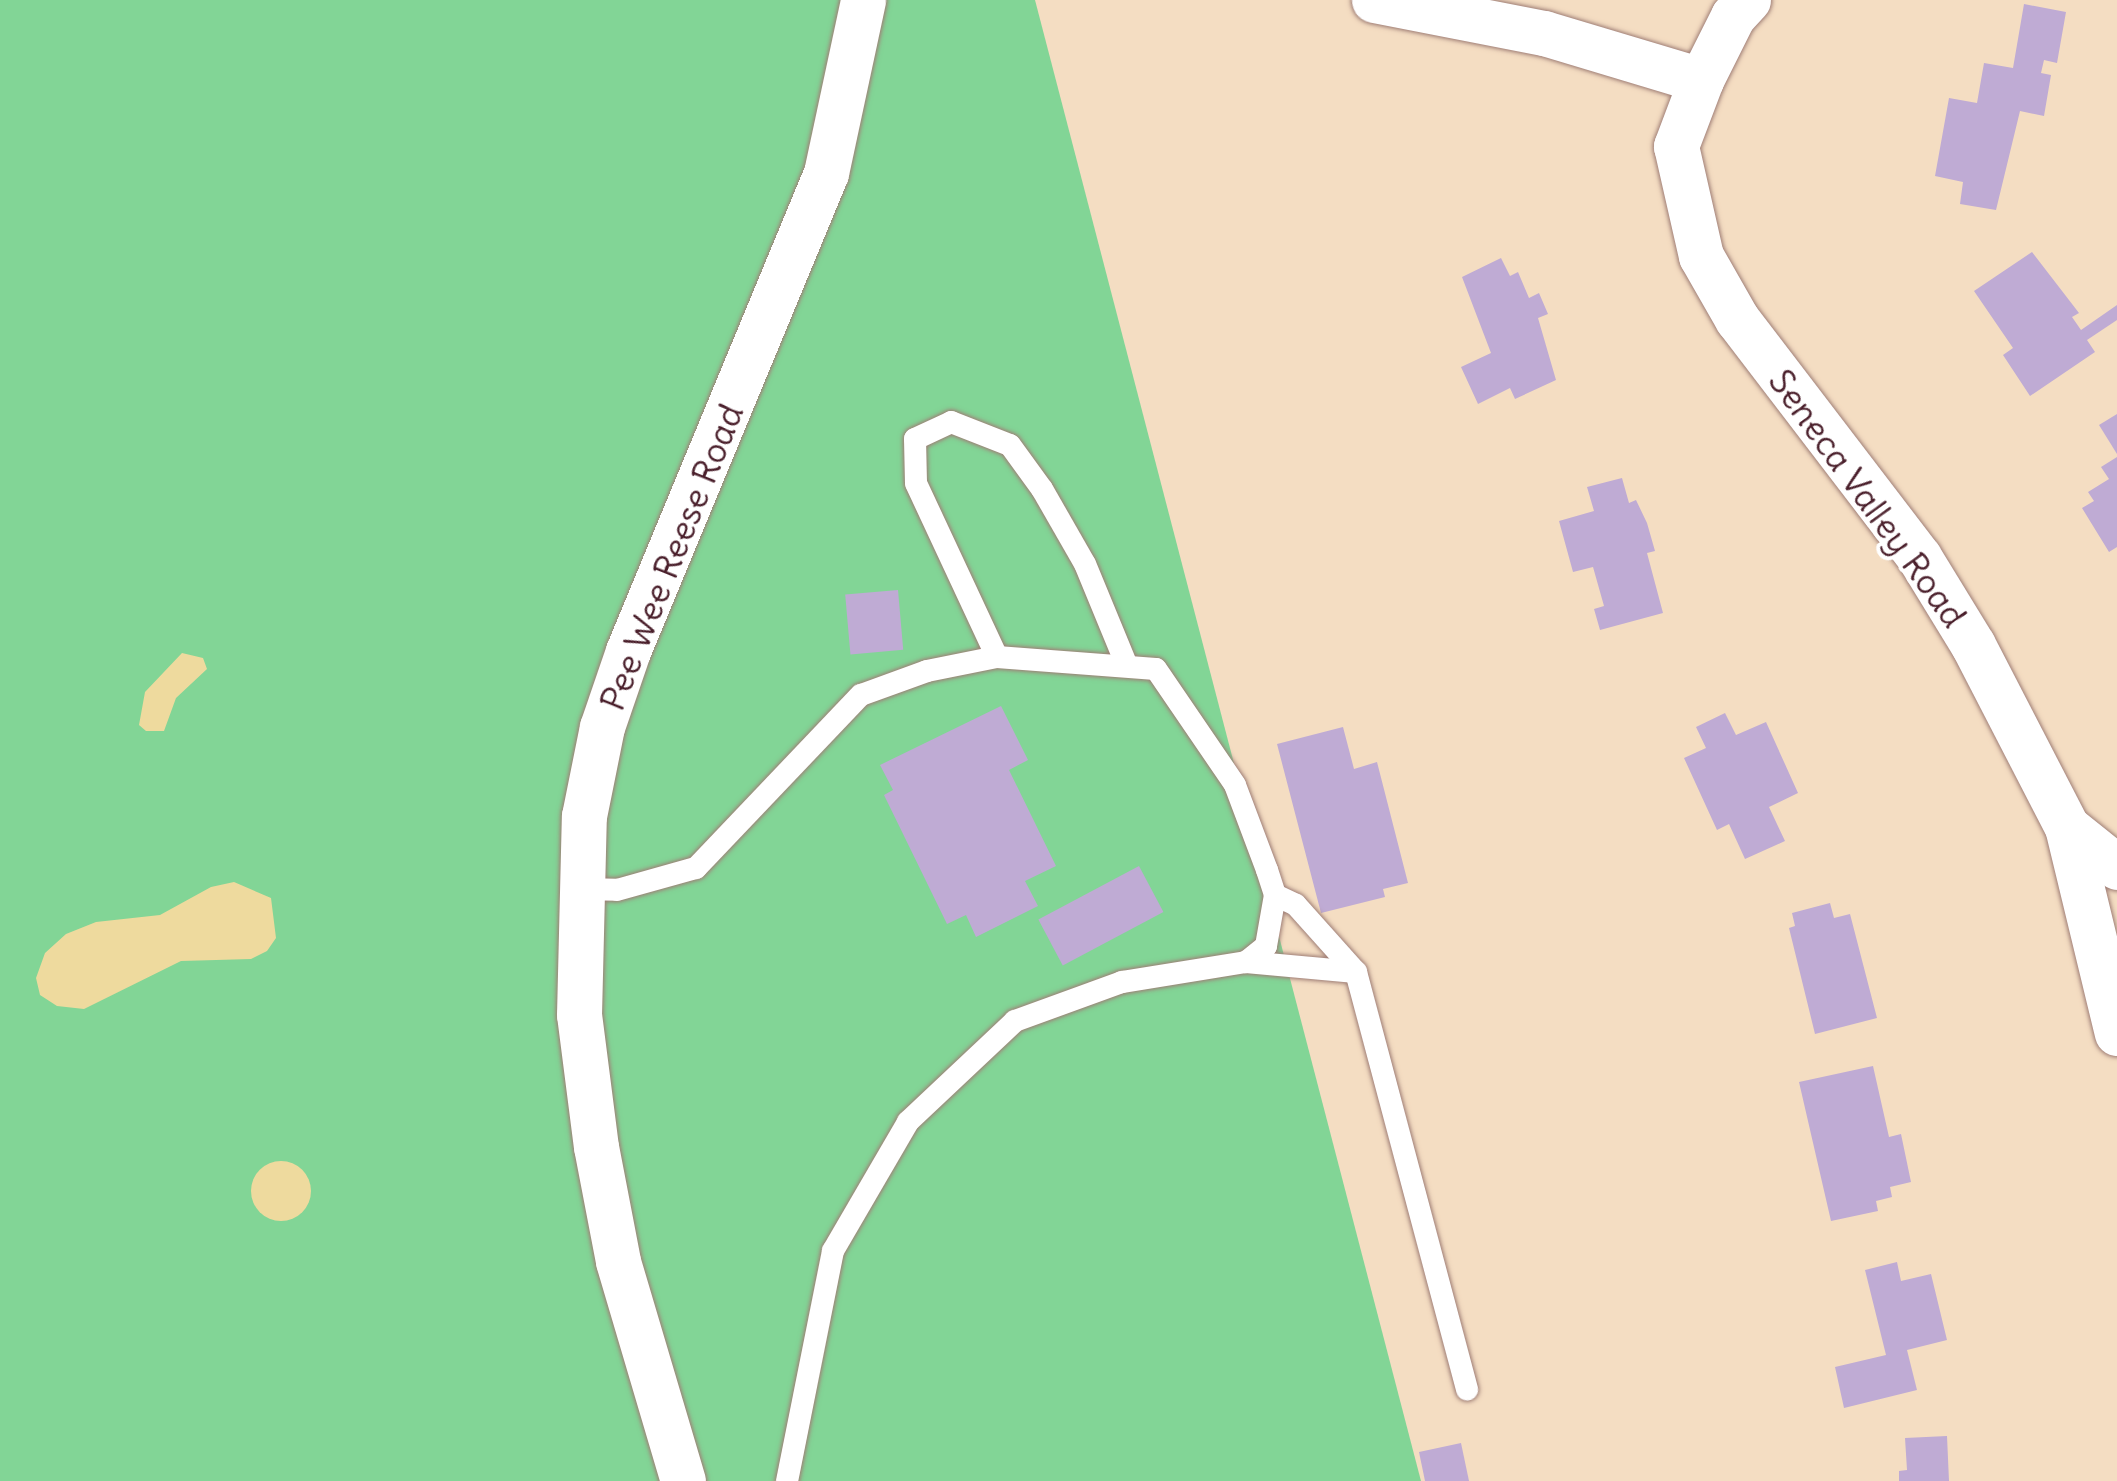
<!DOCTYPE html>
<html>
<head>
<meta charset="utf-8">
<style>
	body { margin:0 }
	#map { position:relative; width:2117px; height:1481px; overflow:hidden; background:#f4ddc2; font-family:Delius,sans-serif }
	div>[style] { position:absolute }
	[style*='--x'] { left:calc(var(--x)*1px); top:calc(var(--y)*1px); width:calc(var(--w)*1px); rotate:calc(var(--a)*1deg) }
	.green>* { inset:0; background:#82d596 }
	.sand>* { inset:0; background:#eeda9e }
	.round { border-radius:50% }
	.building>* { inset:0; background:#bfabd4; transform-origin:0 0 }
	.roads { filter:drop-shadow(0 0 2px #9f7e76) drop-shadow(0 0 2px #9f7e76) }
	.lane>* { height:22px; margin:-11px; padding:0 11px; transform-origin:11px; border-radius:11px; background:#fff }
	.street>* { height:45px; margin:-22.5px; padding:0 22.5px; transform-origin:22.5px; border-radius:22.5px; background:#fff }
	span { translate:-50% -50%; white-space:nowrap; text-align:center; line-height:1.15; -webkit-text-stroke:8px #fff; paint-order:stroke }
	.street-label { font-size:35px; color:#4a1f2b }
</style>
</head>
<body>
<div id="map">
	<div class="green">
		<div style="clip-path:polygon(0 0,1035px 0,1421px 1481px,0 1481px)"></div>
	</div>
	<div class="sand">
		<div style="clip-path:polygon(182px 653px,203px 658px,207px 669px,176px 698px,164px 731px,146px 731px,139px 725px,145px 692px)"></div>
		<div style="clip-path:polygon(234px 882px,271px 898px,276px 938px,267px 951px,251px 959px,181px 961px,84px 1009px,57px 1006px,40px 995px,36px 978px,45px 953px,66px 934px,96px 922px,160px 915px,211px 887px)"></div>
		<div class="round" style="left:251px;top:1161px;width:60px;height:60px"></div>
	</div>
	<div class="building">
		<div style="clip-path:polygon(2024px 4px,2066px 12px,2057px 63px,2044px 60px,2041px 73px,2051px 75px,2044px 116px,2020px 111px,1996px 210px,1960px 204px,1963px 182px,1935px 176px,1949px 98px,1977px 103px,1984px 63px,2013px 68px)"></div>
		<div style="clip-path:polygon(2032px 252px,2079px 313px,2072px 317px,2081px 330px,2117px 305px,2117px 320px,2087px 340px,2095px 352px,2030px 396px,2003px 355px,2013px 348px,1974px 291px)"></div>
		<div style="clip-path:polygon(1501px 258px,1510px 276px,1518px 272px,1529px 298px,1539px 293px,1548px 314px,1538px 318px,1556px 380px,1515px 399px,1510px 388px,1478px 404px,1461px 367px,1491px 353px,1462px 277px)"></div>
		<div style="clip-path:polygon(2117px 414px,2117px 454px,2099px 425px)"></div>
		<div style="clip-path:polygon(2117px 457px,2117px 547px,2109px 552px,2082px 508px,2094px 501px,2088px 492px,2109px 479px,2101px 467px)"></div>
		<div style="clip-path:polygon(1622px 478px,1629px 503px,1636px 500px,1647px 523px,1655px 551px,1647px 553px,1663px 613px,1600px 630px,1594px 609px,1604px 606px,1593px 567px,1573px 572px,1559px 521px,1594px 511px,1587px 487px)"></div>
		<div style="left:898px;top:590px;width:60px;height:53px;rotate:85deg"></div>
		<div style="clip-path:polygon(1001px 706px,1028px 760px,1009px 770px,1056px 866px,1025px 881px,1038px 906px,976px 937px,966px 915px,947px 924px,884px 795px,893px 790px,880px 765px)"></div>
		<div style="clip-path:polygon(1725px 713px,1736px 735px,1766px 722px,1798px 793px,1769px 807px,1785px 841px,1745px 859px,1729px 824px,1717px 830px,1684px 758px,1706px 748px,1696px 727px)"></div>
		<div style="clip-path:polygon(1343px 727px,1354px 769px,1377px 762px,1408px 883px,1383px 889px,1385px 897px,1321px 913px,1277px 744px)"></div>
		<div style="left:1139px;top:866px;width:52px;height:114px;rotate:62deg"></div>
		<div style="clip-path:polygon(1830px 903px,1834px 918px,1850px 914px,1877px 1018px,1815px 1034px,1789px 928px,1795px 926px,1792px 913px)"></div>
		<div style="clip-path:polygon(1873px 1066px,1889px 1137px,1901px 1134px,1911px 1182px,1890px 1187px,1892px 1197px,1876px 1201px,1878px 1211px,1831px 1221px,1799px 1082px)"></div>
		<div style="clip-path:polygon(1897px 1262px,1901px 1281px,1931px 1274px,1947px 1340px,1907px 1350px,1917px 1390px,1844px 1408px,1835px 1367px,1886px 1355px,1865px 1270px)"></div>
		<div style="clip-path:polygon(1947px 1436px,1949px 1481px,1899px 1481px,1899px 1471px,1907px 1470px,1905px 1438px)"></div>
		<div style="clip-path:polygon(1461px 1443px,1469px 1481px,1425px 1481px,1419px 1452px)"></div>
	</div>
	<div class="roads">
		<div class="lane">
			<div style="--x:997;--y:657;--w:192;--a:-115"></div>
			<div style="--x:916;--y:483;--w:44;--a:-91.3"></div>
			<div style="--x:915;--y:439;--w:40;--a:-25"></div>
			<div style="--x:951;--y:422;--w:63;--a:21.3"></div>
			<div style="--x:1010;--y:445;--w:54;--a:54"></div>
			<div style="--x:1042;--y:489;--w:86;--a:60.2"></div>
			<div style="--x:1085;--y:564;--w:110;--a:67.6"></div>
			<div style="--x:578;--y:889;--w:39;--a:1"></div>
			<div style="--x:617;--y:890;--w:82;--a:-15.6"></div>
			<div style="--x:696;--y:868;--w:239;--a:-46.4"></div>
			<div style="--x:861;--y:695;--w:70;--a:-20"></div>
			<div style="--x:927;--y:671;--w:71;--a:-11.3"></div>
			<div style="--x:997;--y:657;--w:159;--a:4.3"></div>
			<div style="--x:1156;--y:669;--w:140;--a:55.7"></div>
			<div style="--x:1235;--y:785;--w:91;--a:69.4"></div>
			<div style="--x:1267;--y:870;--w:26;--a:72"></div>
			<div style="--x:1275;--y:895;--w:52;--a:100"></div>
			<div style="--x:1266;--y:946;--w:26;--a:141"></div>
			<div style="--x:1246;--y:962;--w:126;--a:170.8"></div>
			<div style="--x:1122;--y:982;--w:114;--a:160"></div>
			<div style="--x:1015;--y:1021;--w:147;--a:136.7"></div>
			<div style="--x:908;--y:1122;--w:149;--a:120.2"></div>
			<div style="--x:833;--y:1251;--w:235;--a:101.3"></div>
			<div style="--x:1275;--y:895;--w:23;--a:25"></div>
			<div style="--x:1296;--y:905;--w:90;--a:48.2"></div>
			<div style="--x:1356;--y:972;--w:432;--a:75.1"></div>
			<div style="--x:1246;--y:962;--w:110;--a:5.2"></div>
		</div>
		<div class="street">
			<div style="--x:1374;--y:0;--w:173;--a:11"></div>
			<div style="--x:1544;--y:33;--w:164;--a:16.7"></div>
			<div style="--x:1748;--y:0;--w:22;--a:133"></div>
			<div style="--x:1733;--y:16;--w:72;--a:116.6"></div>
			<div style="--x:1701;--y:80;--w:71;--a:110.7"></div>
			<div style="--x:1676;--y:146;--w:113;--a:77.2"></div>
			<div style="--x:1701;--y:256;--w:73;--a:60.3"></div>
			<div style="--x:1737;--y:319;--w:300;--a:52.6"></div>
			<div style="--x:1919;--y:557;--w:103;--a:58.5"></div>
			<div style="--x:1973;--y:645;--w:205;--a:62.7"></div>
			<div style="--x:2067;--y:827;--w:212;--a:76.4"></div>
			<div style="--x:2067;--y:827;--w:64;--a:38.7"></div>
			<div style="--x:683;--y:1481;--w:229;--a:-106.5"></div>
			<div style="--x:618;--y:1261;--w:116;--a:-100.9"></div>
			<div style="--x:596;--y:1147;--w:133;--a:-97.3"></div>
			<div style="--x:579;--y:1015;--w:199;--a:-88.6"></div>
			<div style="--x:584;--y:816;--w:91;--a:-78.6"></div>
			<div style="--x:602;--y:727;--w:80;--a:-71.1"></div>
			<div style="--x:628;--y:651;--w:517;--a:-67.5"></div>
			<div style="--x:826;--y:173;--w:177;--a:-77.9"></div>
		</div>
	</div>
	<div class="street-label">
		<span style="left:1868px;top:498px;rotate:54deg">Seneca Valley Road</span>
		<span style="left:671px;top:557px;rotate:-68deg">Pee Wee Reese Road</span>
	</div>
</div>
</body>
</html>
